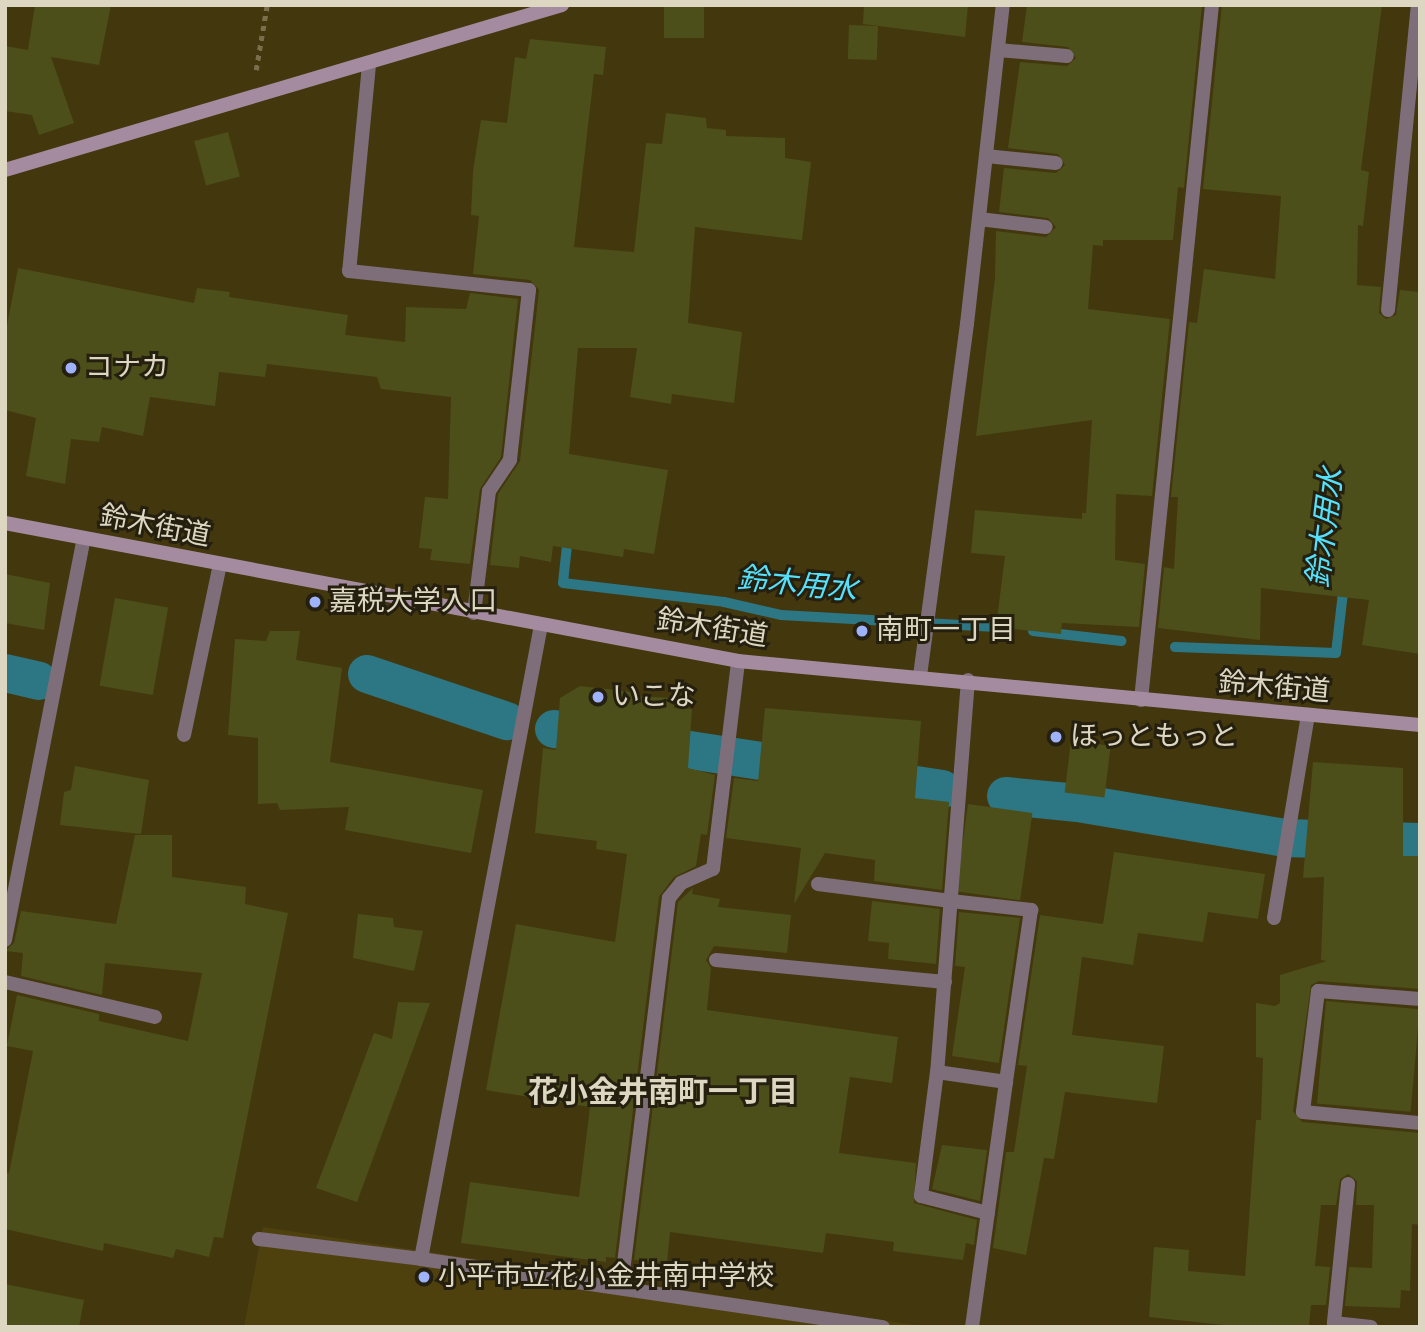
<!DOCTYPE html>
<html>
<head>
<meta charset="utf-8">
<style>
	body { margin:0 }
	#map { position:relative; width:1425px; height:1332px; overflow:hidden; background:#43370e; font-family:"Alegreya Sans","Noto Sans JP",sans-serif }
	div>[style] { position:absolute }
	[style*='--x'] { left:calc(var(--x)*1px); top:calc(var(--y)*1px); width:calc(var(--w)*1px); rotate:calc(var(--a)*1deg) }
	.built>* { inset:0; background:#4f410e }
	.stream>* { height:10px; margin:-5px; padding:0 5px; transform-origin:5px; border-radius:5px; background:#2d7684 }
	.canal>* { height:38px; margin:-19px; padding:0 19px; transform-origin:19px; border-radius:19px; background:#2d7684 }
	.building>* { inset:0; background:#4c4f1a; transform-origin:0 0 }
	.path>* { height:4.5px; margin-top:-2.25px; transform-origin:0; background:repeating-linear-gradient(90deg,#796f4d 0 5px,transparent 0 10px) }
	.lane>* { height:14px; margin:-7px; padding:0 7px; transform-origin:7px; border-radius:7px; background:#7d6e7a }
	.street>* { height:14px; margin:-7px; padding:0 7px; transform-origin:7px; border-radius:7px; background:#7d6e7a }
	.secondary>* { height:14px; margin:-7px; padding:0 7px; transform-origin:7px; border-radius:7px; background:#a48b9f }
	.dots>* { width:19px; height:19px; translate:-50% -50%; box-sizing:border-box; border:4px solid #251f0f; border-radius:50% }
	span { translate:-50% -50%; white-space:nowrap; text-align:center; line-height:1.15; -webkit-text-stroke:6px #251f0f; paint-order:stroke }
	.poi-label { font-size:28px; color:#ddd6c1 }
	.left { translate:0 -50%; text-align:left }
	.street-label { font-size:28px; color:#ddd6c1 }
	.water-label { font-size:30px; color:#55e1fb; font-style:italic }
	.neighbourhood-label { font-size:30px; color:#ddd6c1; font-weight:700 }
	.frame { position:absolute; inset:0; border:7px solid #ddd6c1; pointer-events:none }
</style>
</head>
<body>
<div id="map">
	<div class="built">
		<div style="clip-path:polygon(263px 1227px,928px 1327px,244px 1327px)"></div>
	</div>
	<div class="stream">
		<div style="--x:568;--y:536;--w:47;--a:96.1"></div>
		<div style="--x:563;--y:583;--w:162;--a:6.7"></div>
		<div style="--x:724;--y:602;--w:58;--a:12.8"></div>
		<div style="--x:781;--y:615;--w:229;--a:3.2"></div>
		<div style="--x:1033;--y:631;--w:89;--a:6.5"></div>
		<div style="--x:1175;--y:647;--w:161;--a:2.1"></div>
		<div style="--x:1336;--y:653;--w:69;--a:-83.4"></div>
	</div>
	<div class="canal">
		<div style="--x:5;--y:673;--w:35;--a:13"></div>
		<div style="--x:367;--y:674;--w:148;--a:18.6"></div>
		<div style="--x:554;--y:729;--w:393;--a:8.8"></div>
		<div style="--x:1006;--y:796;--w:72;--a:5.6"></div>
		<div style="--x:1078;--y:803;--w:210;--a:9.6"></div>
		<div style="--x:1285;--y:838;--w:135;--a:1.7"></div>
	</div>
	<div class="building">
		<div style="clip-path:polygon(35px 5px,111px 5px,99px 65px,51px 57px,74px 123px,39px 135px,32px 115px,5px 111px,5px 46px,28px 50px)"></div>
		<div style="left:664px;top:5px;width:40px;height:33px"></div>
		<div style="clip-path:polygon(864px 5px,968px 5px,965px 37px,863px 24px)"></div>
		<div style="clip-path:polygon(1027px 5px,1202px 5px,1184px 188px,1178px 187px,1173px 240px,1103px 240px,1103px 246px,1093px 245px,1088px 309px,1170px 319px,1152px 496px,1116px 494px,1115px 560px,1145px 564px,1139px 627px,1062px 623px,1061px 634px,996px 627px,1005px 556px,971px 553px,975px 510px,1082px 519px,1082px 513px,1086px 513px,1092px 420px,976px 436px,995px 278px,996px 231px,1046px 237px,1056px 227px,1048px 218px,999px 212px,1004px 168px,1056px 173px,1065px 165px,1058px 154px,1008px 148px,1020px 62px,1067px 66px,1076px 58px,1068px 47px,1022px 42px)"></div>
		<div style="clip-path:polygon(1222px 5px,1382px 5px,1361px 170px,1369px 172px,1363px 226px,1358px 225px,1357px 285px,1381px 287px,1379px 313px,1386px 319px,1396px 315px,1400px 290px,1420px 292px,1420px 654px,1362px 645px,1369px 600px,1261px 588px,1260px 640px,1158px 628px,1164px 567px,1174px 569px,1178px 497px,1171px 497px,1189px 322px,1197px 323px,1204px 269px,1275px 279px,1281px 196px,1203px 189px)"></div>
		<div style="left:849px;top:25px;width:29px;height:34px;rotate:2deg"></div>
		<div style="clip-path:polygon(530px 39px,606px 47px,603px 75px,594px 74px,574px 247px,634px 252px,646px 143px,662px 144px,666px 113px,706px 118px,707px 128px,726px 130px,726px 136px,785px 138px,785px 158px,811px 162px,802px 240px,695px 227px,688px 323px,742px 332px,734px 403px,672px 394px,671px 404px,630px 397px,637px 348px,578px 348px,569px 454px,668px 470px,654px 554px,624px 549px,623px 557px,553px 546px,551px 562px,520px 556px,519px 568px,490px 565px,498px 494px,520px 461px,539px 290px,530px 280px,473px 274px,479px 216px,471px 215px,473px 171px,481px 120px,507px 123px,515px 57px,526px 59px)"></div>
		<div style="left:228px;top:132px;width:46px;height:35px;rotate:75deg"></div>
		<div style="clip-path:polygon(18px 268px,194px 303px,197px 288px,230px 292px,229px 297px,348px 315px,345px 335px,405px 342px,406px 307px,466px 309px,470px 293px,518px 299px,501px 457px,480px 489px,470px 564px,430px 560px,432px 549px,419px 548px,425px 497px,448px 499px,451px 397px,381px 389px,377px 377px,267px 364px,265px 377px,219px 372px,215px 406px,150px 397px,143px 436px,102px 427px,99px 442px,71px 439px,65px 484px,26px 476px,36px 418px,5px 410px,5px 336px)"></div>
		<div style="clip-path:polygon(5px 574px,50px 583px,44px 630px,5px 623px)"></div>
		<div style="left:115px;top:598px;width:54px;height:89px;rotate:10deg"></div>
		<div style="clip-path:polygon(270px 631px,300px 631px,296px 660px,342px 668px,330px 762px,483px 790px,471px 853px,345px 830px,349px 807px,280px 810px,277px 803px,258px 804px,258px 738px,228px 735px,235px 639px,266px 641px)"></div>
		<div style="clip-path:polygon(580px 686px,632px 692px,631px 696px,674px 698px,674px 708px,692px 709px,688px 768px,715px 775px,707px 835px,701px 834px,696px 866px,674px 877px,659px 897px,615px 1258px,606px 1257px,606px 1262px,461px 1243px,470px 1182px,579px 1197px,590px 1107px,486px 1090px,516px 924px,615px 942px,627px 854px,596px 849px,597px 841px,535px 833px,543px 748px,556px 750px,560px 698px)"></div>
		<div style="clip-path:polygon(765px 708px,921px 721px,915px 798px,949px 802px,942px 890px,874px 881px,875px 860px,825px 853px,794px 904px,801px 848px,726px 838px,734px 778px,758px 781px)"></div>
		<div style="left:1071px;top:741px;width:40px;height:52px;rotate:7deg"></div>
		<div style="clip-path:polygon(1313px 762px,1403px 768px,1403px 856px,1420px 856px,1420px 989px,1319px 981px,1311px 985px,1293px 1111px,1302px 1122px,1420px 1133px,1420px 1225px,1412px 1224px,1410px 1291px,1401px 1290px,1400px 1308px,1345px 1306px,1349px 1267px,1372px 1268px,1374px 1205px,1356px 1205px,1357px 1181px,1348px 1174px,1340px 1179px,1336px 1205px,1321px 1205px,1315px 1266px,1330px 1267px,1326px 1305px,1311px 1305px,1309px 1327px,1242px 1327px,1149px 1317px,1154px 1247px,1189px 1250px,1188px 1271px,1245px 1276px,1256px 1120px,1261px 1120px,1263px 1058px,1256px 1057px,1256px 1003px,1275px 1006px,1280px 1003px,1280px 975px,1327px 961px,1321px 960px,1324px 877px,1303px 878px)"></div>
		<div style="clip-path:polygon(75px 766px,149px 780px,141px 834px,60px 825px,64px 792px,71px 790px)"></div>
		<div style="left:968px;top:804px;width:65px;height:88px;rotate:8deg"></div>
		<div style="clip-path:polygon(135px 835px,172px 835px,172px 877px,246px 887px,245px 904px,288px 913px,223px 1238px,214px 1237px,209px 1257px,176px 1249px,173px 1258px,104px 1243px,103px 1251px,5px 1229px,5px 1172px,9px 1173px,33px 1051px,7px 1046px,17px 995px,99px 1014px,99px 1021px,188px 1041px,202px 973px,105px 963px,102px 995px,21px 976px,23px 953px,5px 951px,14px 943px,21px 911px,116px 924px)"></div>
		<div style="clip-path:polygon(1114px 852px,1265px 874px,1258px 919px,1208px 912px,1203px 942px,1138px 933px,1133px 965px,1082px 957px,1072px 1035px,1164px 1046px,1157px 1103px,1065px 1092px,1054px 1159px,1044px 1158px,1026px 1255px,993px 1248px,1006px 1152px,1014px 1152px,1027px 1066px,1018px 1065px,1040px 915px,1103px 924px)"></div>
		<div style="clip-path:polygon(693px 888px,692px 894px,720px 899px,718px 907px,791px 915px,787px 953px,714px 946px,706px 960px,711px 968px,707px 1010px,898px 1037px,892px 1083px,850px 1077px,839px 1153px,916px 1163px,914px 1203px,977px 1220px,974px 1245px,966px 1243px,963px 1260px,893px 1251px,894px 1242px,826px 1233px,823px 1253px,670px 1232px,667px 1263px,634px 1260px,678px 902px)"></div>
		<div style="clip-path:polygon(872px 901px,940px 909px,936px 964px,888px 959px,889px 943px,868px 941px)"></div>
		<div style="clip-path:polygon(959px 912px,1020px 918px,999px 1063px,952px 1056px,965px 967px,955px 966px)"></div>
		<div style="clip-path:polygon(358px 914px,393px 918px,394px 927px,423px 931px,414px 971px,353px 958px)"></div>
		<div style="left:1326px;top:1001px;width:94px;height:103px;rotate:5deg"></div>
		<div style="clip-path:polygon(398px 1002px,430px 1003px,357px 1202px,316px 1188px,374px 1033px,392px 1039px)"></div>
		<div style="clip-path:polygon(942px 1145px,987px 1150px,980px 1201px,932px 1189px)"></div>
		<div style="clip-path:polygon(5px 1284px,84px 1300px,79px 1327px,5px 1327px)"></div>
	</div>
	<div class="path">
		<div style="--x:256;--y:70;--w:66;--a:-80.4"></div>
	</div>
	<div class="lane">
		<div style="--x:998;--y:50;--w:69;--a:5"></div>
		<div style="--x:369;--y:65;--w:207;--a:95.5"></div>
		<div style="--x:349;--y:271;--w:181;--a:6"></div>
		<div style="--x:529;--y:290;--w:171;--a:96.4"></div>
		<div style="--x:510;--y:460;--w:37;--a:124"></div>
		<div style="--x:489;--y:491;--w:123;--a:97"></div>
		<div style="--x:986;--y:156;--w:70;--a:5.7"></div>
		<div style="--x:979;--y:219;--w:67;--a:6.8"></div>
		<div style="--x:184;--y:735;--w:175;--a:-78.1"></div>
		<div style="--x:818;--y:884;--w:134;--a:7.3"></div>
		<div style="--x:1274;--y:918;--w:206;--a:-80.5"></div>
		<div style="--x:716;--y:960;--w:230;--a:5.5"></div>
		<div style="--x:5;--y:982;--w:154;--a:13.1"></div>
		<div style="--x:1420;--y:999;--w:102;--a:-175.5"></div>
		<div style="--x:1318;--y:991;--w:122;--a:97.1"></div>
		<div style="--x:1303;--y:1112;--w:118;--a:5.4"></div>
		<div style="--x:1348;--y:1184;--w:140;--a:95.8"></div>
		<div style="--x:1334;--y:1323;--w:37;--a:6"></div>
		<div style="--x:259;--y:1239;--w:163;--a:7"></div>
		<div style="--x:621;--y:1288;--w:393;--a:-83"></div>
		<div style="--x:669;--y:898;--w:19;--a:-51"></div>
		<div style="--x:681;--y:883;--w:35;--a:-24"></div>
		<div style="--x:713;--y:869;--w:209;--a:-83.1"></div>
	</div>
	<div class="street">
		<div style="--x:1388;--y:310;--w:306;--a:-84.4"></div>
		<div style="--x:541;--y:625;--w:645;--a:100.72"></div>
		<div style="--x:421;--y:1259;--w:467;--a:8.4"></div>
		<div style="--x:920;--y:676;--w:355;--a:-82.4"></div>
		<div style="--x:967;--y:324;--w:321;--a:-83.6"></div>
		<div style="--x:968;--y:680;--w:393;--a:94.5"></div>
		<div style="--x:937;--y:1072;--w:70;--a:8.2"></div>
		<div style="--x:1006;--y:1082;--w:247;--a:97.9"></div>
		<div style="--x:1141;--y:700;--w:699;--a:-84.17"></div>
		<div style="--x:951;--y:901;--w:81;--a:6.4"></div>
		<div style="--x:1031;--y:910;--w:174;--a:98.3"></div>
		<div style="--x:5;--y:940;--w:409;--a:-78.9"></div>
		<div style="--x:937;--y:1072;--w:125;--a:97.4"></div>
		<div style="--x:921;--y:1196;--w:69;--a:14.2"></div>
	</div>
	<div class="secondary">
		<div style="--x:5;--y:170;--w:581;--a:-16.5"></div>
		<div style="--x:5;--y:523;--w:746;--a:10.66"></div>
		<div style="--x:738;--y:661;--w:685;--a:5.36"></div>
	</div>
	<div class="dots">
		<div style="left:71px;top:368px;background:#9fb3fd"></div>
		<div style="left:315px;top:602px;background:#9fb3fd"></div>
		<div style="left:862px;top:631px;background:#9fb3fd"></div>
		<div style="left:598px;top:697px;background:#9fb3fd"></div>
		<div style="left:1056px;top:737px;background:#9fb3fd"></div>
		<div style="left:424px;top:1277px;background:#9fb3fd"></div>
	</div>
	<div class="poi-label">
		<span class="left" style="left:85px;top:368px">コナカ</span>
		<span class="left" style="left:329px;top:602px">嘉税大学入口</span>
		<span class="left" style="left:876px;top:631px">南町一丁目</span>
		<span class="left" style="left:612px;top:697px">いこな</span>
		<span class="left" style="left:1070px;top:737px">ほっともっと</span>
		<span class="left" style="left:438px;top:1277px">小平市立花小金井南中学校</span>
	</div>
	<div class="street-label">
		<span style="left:155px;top:527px;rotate:11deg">鈴木街道</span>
		<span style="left:712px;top:629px;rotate:9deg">鈴木街道</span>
		<span style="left:1274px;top:688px;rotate:5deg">鈴木街道</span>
	</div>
	<div class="water-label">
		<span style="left:1326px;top:528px;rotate:-83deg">鈴木用水</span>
		<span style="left:797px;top:585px;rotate:6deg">鈴木用水</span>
	</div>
	<div class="neighbourhood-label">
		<span style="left:663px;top:1093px">花小金井南町一丁目</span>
	</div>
	<div class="frame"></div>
</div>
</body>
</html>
